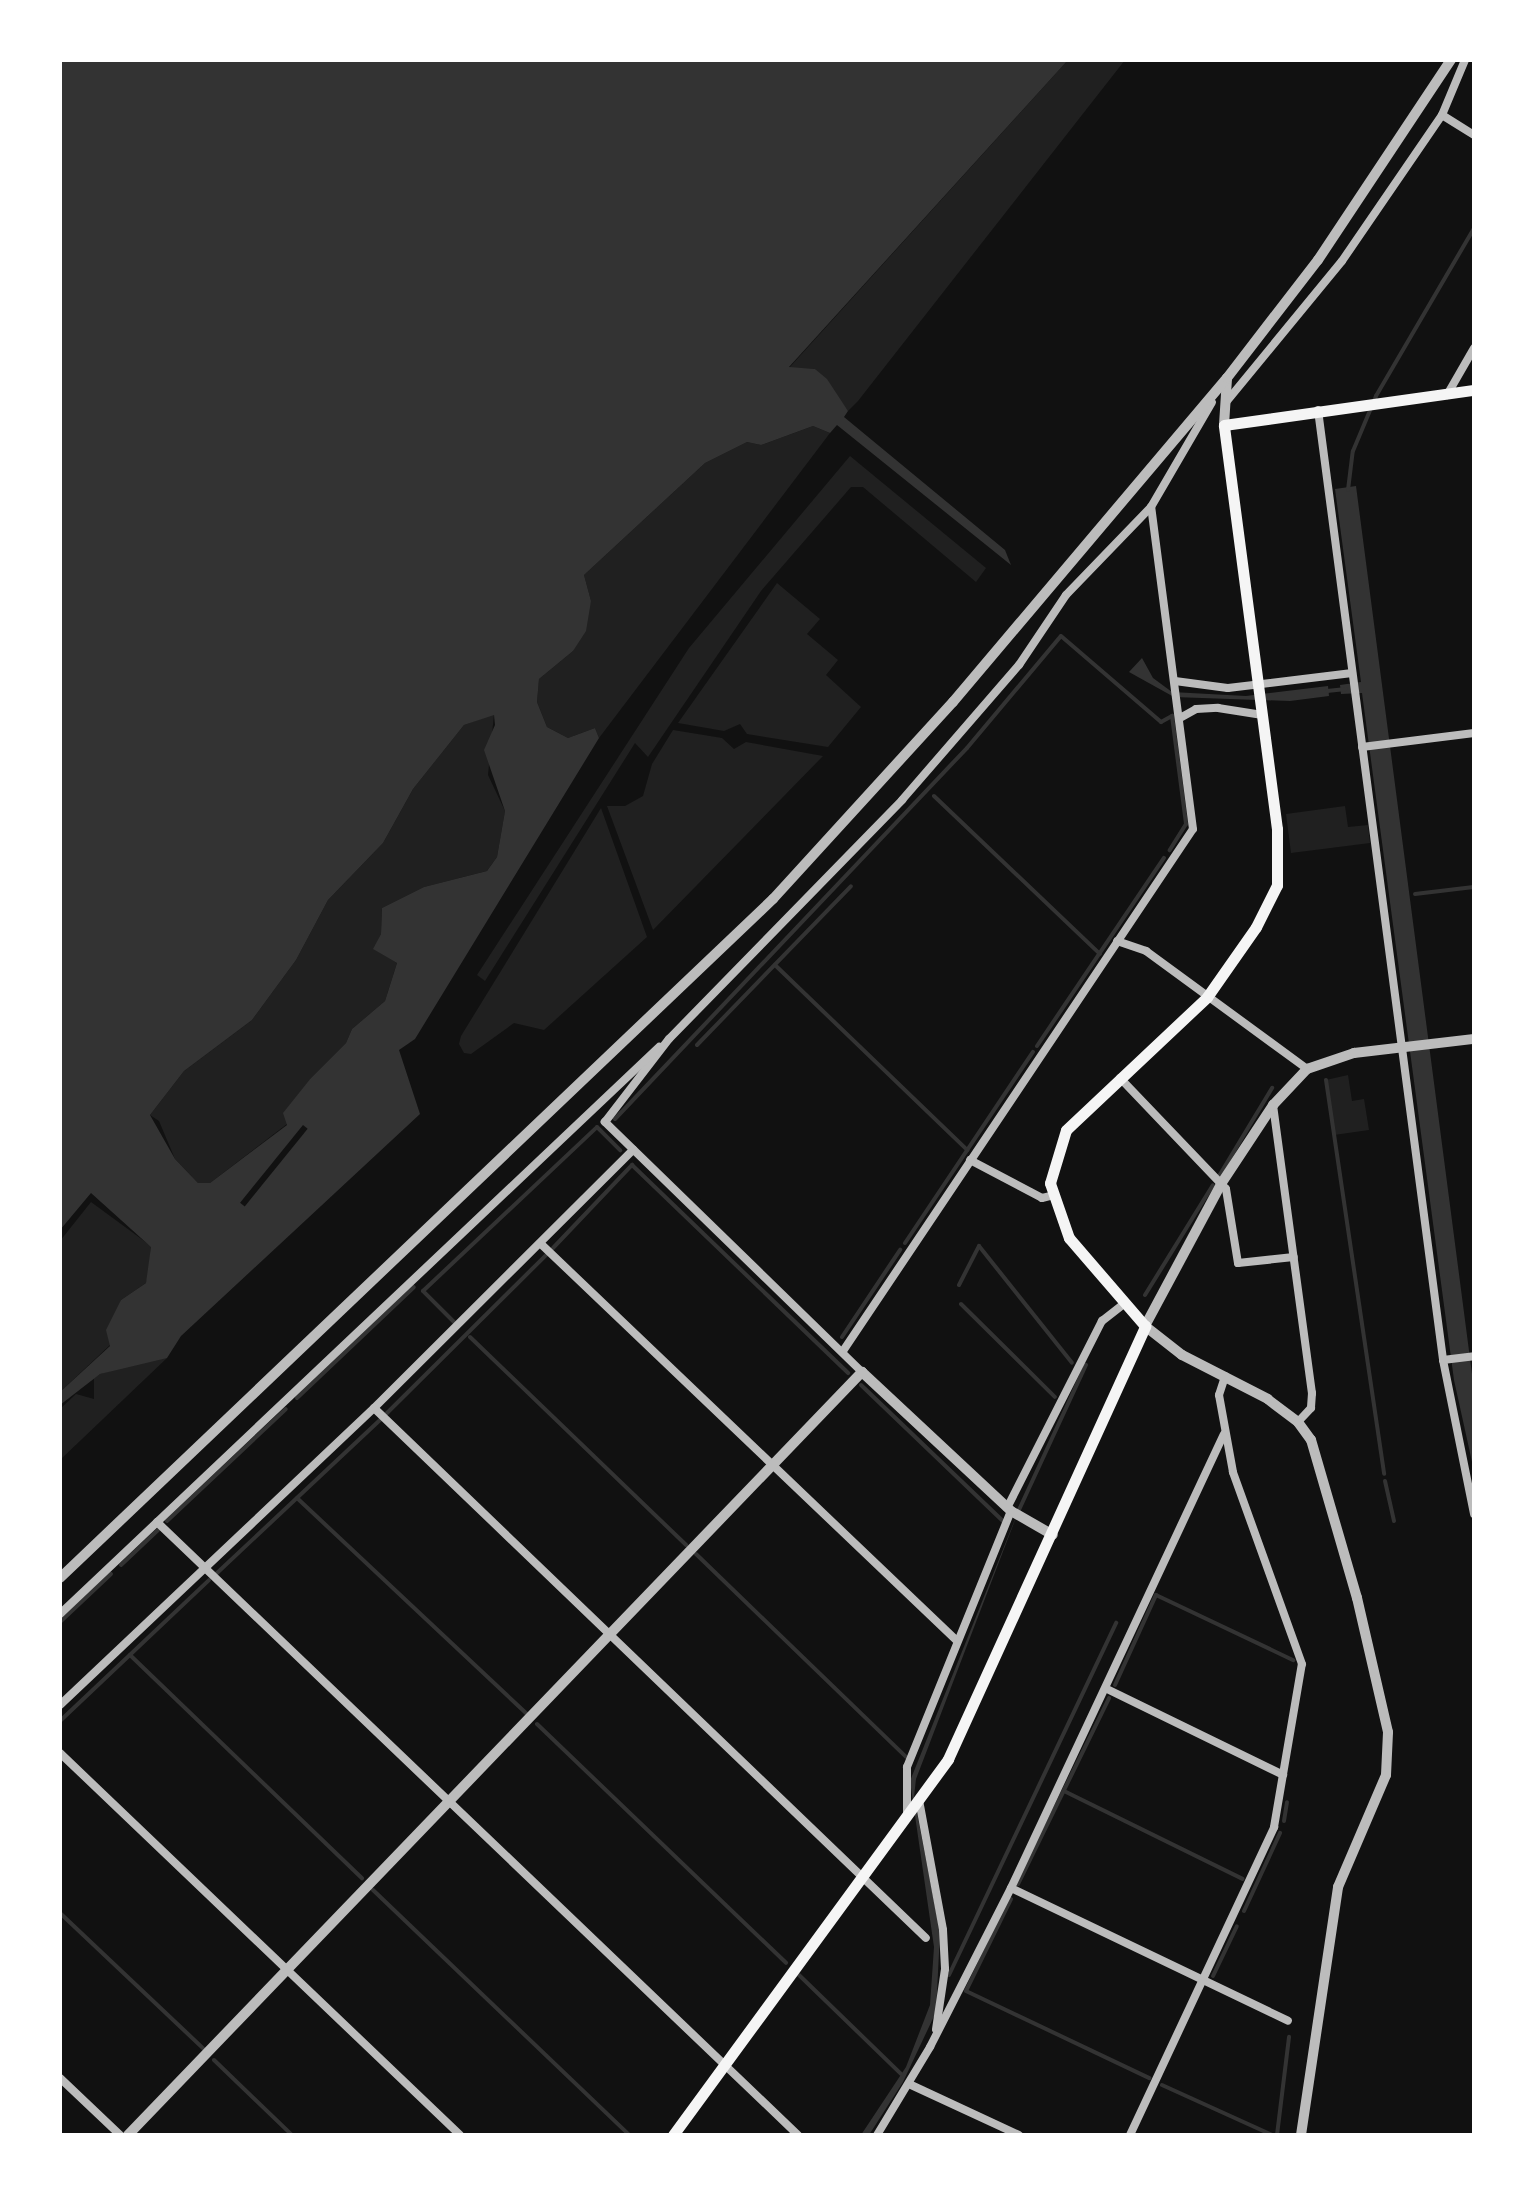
<!DOCTYPE html>
<html>
<head>
<meta charset="utf-8">
<style>
	body { margin:0 }
	#map { position:relative; width:1534px; height:2195px; overflow:hidden; background:#111; font-family:Figtree,sans-serif }
	div>[style] { position:absolute }
	[style*='--x'] { left:calc(var(--x)*1px); top:calc(var(--y)*1px); width:calc(var(--w)*1px); rotate:calc(var(--a)*1deg) }
	.green>* { inset:0; background:#202020 }
	.water>* { inset:0; background:#333 }
	.pier>* { inset:0; background:#111; transform-origin:0 0 }
	.stream>* { height:4px; margin:-2px; padding:0 2px; transform-origin:2px; border-radius:2px; background:#333 }
	.minor>* { height:8px; margin:-4px; padding:0 4px; transform-origin:4px; border-radius:4px; background:#bcbcbc }
	.tertiary>* { height:10px; margin:-5px; padding:0 5px; transform-origin:5px; border-radius:5px; background:#bcbcbc }
	.secondary>* { height:11px; margin:-5.5px; padding:0 5.5px; transform-origin:5.5px; border-radius:5.5px; background:#f5f5f5 }
	span { translate:-50% -50%; white-space:nowrap; text-align:center; line-height:1.15; -webkit-text-stroke:7px #fff; paint-order:stroke }
	.frame { position:absolute; inset:0; border:62px solid #fff; pointer-events:none }
</style>
</head>
<body>
<div id="map">
	<div class="green">
		<div style="clip-path:polygon(1068px 60px,1125px 60px,858px 401px,848px 411px,815px 369px,789px 368px)"></div>
		<div style="clip-path:polygon(813px 426px,830px 433px,599px 738px,595px 728px,568px 738px,547px 727px,537px 702px,539px 679px,573px 651px,591px 601px,584px 575px,705px 463px,747px 442px,761px 445px)"></div>
		<div style="clip-path:polygon(850px 456px,986px 568px,976px 582px,863px 487px,851px 487px,761px 591px,648px 757px,635px 743px,485px 981px,477px 975px,689px 648px)"></div>
		<div style="clip-path:polygon(777px 583px,820px 619px,807px 634px,838px 660px,826px 675px,861px 707px,828px 747px,747px 734px,740px 724px,724px 731px,678px 723px)"></div>
		<div style="clip-path:polygon(494px 714px,488px 775px,505px 811px,497px 857px,487px 871px,424px 887px,382px 908px,381px 934px,374px 949px,397px 963px,385px 1001px,352px 1029px,346px 1043px,311px 1078px,287px 1124px,210px 1183px,198px 1183px,175px 1159px,159px 1121px,150px 1115px,184px 1071px,252px 1020px,296px 960px,328px 900px,383px 843px,413px 789px,464px 725px)"></div>
		<div style="clip-path:polygon(673px 730px,722px 738px,734px 749px,746px 742px,823px 756px,653px 930px,607px 806px,625px 806px,643px 796px,652px 764px)"></div>
		<div style="clip-path:polygon(1345px 806px,1348px 827px,1368px 825px,1370px 843px,1291px 853px,1286px 814px)"></div>
		<div style="clip-path:polygon(601px 808px,647px 937px,544px 1030px,514px 1023px,471px 1054px,464px 1053px,459px 1044px,461px 1036px)"></div>
		<div style="clip-path:polygon(1348px 1075px,1352px 1101px,1364px 1099px,1369px 1130px,1334px 1135px,1326px 1080px)"></div>
		<div style="clip-path:polygon(91px 1202px,151px 1246px,150px 1269px,146px 1283px,121px 1300px,110px 1345px,60px 1392px,60px 1241px)"></div>
		<div style="clip-path:polygon(153px 1358px,167px 1358px,60px 1460px,60px 1409px,76px 1394px,94px 1399px,94px 1378px,100px 1374px)"></div>
	</div>
	<div class="water">
		<div style="clip-path:polygon(evenodd,60px 60px,1068px 60px,789px 367px,815px 369px,827px 379px,848px 411px,844px 417px,1005px 550px,1011px 565px,837px 425px,830px 433px,813px 426px,761px 445px,747px 442px,705px 463px,584px 575px,591px 601px,586px 631px,573px 651px,539px 679px,537px 702px,547px 727px,568px 738px,595px 728px,599px 738px,415px 1039px,399px 1050px,420px 1114px,181px 1336px,167px 1358px,100px 1374px,60px 1405px,60px 1392px,110px 1346px,106px 1330px,121px 1300px,146px 1283px,151px 1247px,91px 1193px,60px 1230px,60px 60px,494px 715px,495px 725px,484px 750px,505px 811px,497px 857px,487px 871px,424px 887px,382px 908px,381px 934px,373px 949px,397px 963px,385px 1001px,352px 1029px,346px 1043px,311px 1078px,283px 1113px,287px 1125px,210px 1183px,198px 1183px,175px 1159px,150px 1115px,184px 1071px,252px 1020px,296px 960px,328px 900px,383px 843px,413px 789px,464px 725px,494px 715px)"></div>
		<div style="clip-path:polygon(1356px 486px,1474px 1389px,1474px 1471px,1454px 1380px,1362px 693px,1341px 694px,1340px 685px,1361px 682px,1335px 489px)"></div>
		<div style="clip-path:polygon(1142px 658px,1153px 678px,1172px 692px,1246px 696px,1328px 686px,1329px 696px,1290px 701px,1174px 697px,1129px 672px)"></div>
		<div style="clip-path:polygon(1020px 1507px,916px 1779px,914px 1797px,940px 1933px,936px 2012px,903px 2082px,869px 2135px,861px 2135px,906px 2067px,930px 2005px,934px 1947px,910px 1781px)"></div>
	</div>
	<div class="pier">
		<div style="left:303px;top:1125px;width:6px;height:100px;rotate:39deg"></div>
	</div>
	<div class="stream">
		<div style="--x:1348;--y:490;--w:39;--a:-83"></div>
		<div style="--x:1353;--y:451;--w:60;--a:-67.3"></div>
		<div style="--x:1376;--y:396;--w:194;--a:-59.7"></div>
		<div style="--x:1327;--y:691;--w:19;--a:-6"></div>
		<div style="--x:934;--y:796;--w:229;--a:43.6"></div>
		<div style="--x:1415;--y:894;--w:59;--a:-6.8"></div>
		<div style="--x:775;--y:965;--w:267;--a:43.9"></div>
		<div style="--x:697;--y:1045;--w:221;--a:-45.9"></div>
		<div style="--x:1037;--y:1046;--w:227;--a:-56"></div>
		<div style="--x:1326;--y:1080;--w:398;--a:81.6"></div>
		<div style="--x:615;--y:1119;--w:511;--a:-46.51"></div>
		<div style="--x:967;--y:748;--w:146;--a:-50"></div>
		<div style="--x:1061;--y:636;--w:132;--a:40.7"></div>
		<div style="--x:1161;--y:722;--w:13;--a:-29"></div>
		<div style="--x:1172;--y:716;--w:109;--a:82.6"></div>
		<div style="--x:1186;--y:824;--w:31;--a:122"></div>
		<div style="--x:1219;--y:1176;--w:103;--a:-58.9"></div>
		<div style="--x:905;--y:1243;--w:230;--a:-56.2"></div>
		<div style="--x:553;--y:1248;--w:115;--a:-46.4"></div>
		<div style="--x:632;--y:1165;--w:300;--a:43.9"></div>
		<div style="--x:959;--y:1285;--w:44;--a:-62.9"></div>
		<div style="--x:979;--y:1246;--w:149;--a:51.5"></div>
		<div style="--x:1145;--y:1295;--w:129;--a:-58.3"></div>
		<div style="--x:961;--y:1304;--w:132;--a:44.7"></div>
		<div style="--x:454;--y:1322;--w:44;--a:-135"></div>
		<div style="--x:423;--y:1291;--w:239;--a:-43.3"></div>
		<div style="--x:597;--y:1127;--w:33;--a:45"></div>
		<div style="--x:470;--y:1337;--w:300;--a:43.9"></div>
		<div style="--x:842;--y:1337;--w:105;--a:-56.3"></div>
		<div style="--x:861;--y:1385;--w:198;--a:43.8"></div>
		<div style="--x:297;--y:1398;--w:161;--a:-43.5"></div>
		<div style="--x:386;--y:1414;--w:227;--a:-44.8"></div>
		<div style="--x:1385;--y:1481;--w:41;--a:77.3"></div>
		<div style="--x:297;--y:1498;--w:314;--a:43.2"></div>
		<div style="--x:1018;--y:1512;--w:162;--a:-65.2"></div>
		<div style="--x:167;--y:1521;--w:163;--a:-43.3"></div>
		<div style="--x:696;--y:1554;--w:292;--a:44"></div>
		<div style="--x:121;--y:1565;--w:51;--a:-43.4"></div>
		<div style="--x:217;--y:1573;--w:225;--a:-43.2"></div>
		<div style="--x:60;--y:1622;--w:70;--a:-43.3"></div>
		<div style="--x:130;--y:1655;--w:322;--a:43.9"></div>
		<div style="--x:1115;--y:1685;--w:99;--a:-65.5"></div>
		<div style="--x:1156;--y:1595;--w:152;--a:25.4"></div>
		<div style="--x:60;--y:1721;--w:205;--a:-43.4"></div>
		<div style="--x:537;--y:1724;--w:345;--a:43.8"></div>
		<div style="--x:1064;--y:1791;--w:199;--a:26.2"></div>
		<div style="--x:1284;--y:1821;--w:19;--a:-81"></div>
		<div style="--x:1018;--y:1884;--w:207;--a:-63.9"></div>
		<div style="--x:373;--y:1890;--w:354;--a:43.7"></div>
		<div style="--x:1011;--y:1899;--w:102;--a:116.1"></div>
		<div style="--x:966;--y:1991;--w:203;--a:25.4"></div>
		<div style="--x:1244;--y:1911;--w:86;--a:-65.2"></div>
		<div style="--x:60;--y:1913;--w:197;--a:43.4"></div>
		<div style="--x:799;--y:1975;--w:142;--a:44.1"></div>
		<div style="--x:949;--y:1975;--w:390;--a:-64.6"></div>
		<div style="--x:1213;--y:1976;--w:55;--a:-64.4"></div>
		<div style="--x:214;--y:2060;--w:108;--a:43.9"></div>
		<div style="--x:1162;--y:2085;--w:121;--a:24.4"></div>
		<div style="--x:1277;--y:2135;--w:99;--a:-83"></div>
	</div>
	<div class="minor">
		<div style="--x:1442;--y:115;--w:38;--a:32"></div>
		<div style="--x:1447;--y:395;--w:54;--a:-60.1"></div>
		<div style="--x:1227;--y:401;--w:181;--a:-50.6"></div>
		<div style="--x:1342;--y:261;--w:177;--a:-55.6"></div>
		<div style="--x:1442;--y:115;--w:60;--a:-67.3"></div>
		<div style="--x:1318;--y:410;--w:958;--a:82.5"></div>
		<div style="--x:1443;--y:1360;--w:157;--a:78.6"></div>
		<div style="--x:1175;--y:681;--w:53;--a:7.5"></div>
		<div style="--x:1228;--y:688;--w:125;--a:-6.9"></div>
		<div style="--x:1180;--y:718;--w:18;--a:-29"></div>
		<div style="--x:1196;--y:709;--w:22;--a:-3"></div>
		<div style="--x:1218;--y:708;--w:45;--a:9"></div>
		<div style="--x:1362;--y:747;--w:113;--a:-7.1"></div>
		<div style="--x:1117;--y:941;--w:31;--a:19"></div>
		<div style="--x:1146;--y:951;--w:200;--a:36.2"></div>
		<div style="--x:1120;--y:1078;--w:153;--a:46.3"></div>
		<div style="--x:1226;--y:1189;--w:75;--a:80.8"></div>
		<div style="--x:1238;--y:1263;--w:56;--a:-6.1"></div>
		<div style="--x:1273;--y:1105;--w:291;--a:82.3"></div>
		<div style="--x:1312;--y:1393;--w:15;--a:94"></div>
		<div style="--x:1311;--y:1408;--w:19;--a:133"></div>
		<div style="--x:970;--y:1160;--w:81;--a:27.8"></div>
		<div style="--x:1042;--y:1198;--w:9;--a:-13"></div>
		<div style="--x:541;--y:1244;--w:575;--a:43.66"></div>
		<div style="--x:843;--y:1351;--w:628;--a:-56.16"></div>
		<div style="--x:1193;--y:829;--w:325;--a:-97.4"></div>
		<div style="--x:1443;--y:1360;--w:31;--a:-7"></div>
		<div style="--x:862;--y:1372;--w:359;--a:-135.8"></div>
		<div style="--x:605;--y:1122;--w:105;--a:-52.4"></div>
		<div style="--x:669;--y:1039;--w:334;--a:-45.7"></div>
		<div style="--x:902;--y:800;--w:179;--a:-49.1"></div>
		<div style="--x:1019;--y:665;--w:84;--a:-56.1"></div>
		<div style="--x:1066;--y:595;--w:122;--a:-46"></div>
		<div style="--x:1151;--y:507;--w:121;--a:-59.8"></div>
		<div style="--x:374;--y:1408;--w:765;--a:43.84"></div>
		<div style="--x:1007;--y:1508;--w:210;--a:-63.1"></div>
		<div style="--x:1102;--y:1321;--w:28;--a:-38"></div>
		<div style="--x:157;--y:1522;--w:887;--a:43.72"></div>
		<div style="--x:60;--y:1614;--w:825;--a:-43.43"></div>
		<div style="--x:1107;--y:1689;--w:196;--a:26"></div>
		<div style="--x:60;--y:1705;--w:432;--a:-43.4"></div>
		<div style="--x:374;--y:1408;--w:366;--a:-44.9"></div>
		<div style="--x:60;--y:1753;--w:553;--a:43.68"></div>
		<div style="--x:919;--y:1800;--w:132;--a:79.5"></div>
		<div style="--x:943;--y:1930;--w:39;--a:87"></div>
		<div style="--x:945;--y:1969;--w:61;--a:98.5"></div>
		<div style="--x:907;--y:1817;--w:50;--a:-90"></div>
		<div style="--x:907;--y:1767;--w:276;--a:-67.9"></div>
		<div style="--x:1011;--y:1888;--w:307;--a:25.6"></div>
		<div style="--x:60;--y:2078;--w:83;--a:43.5"></div>
		<div style="--x:909;--y:2084;--w:121;--a:24.9"></div>
		<div style="--x:877;--y:2135;--w:103;--a:-58.9"></div>
		<div style="--x:930;--y:2047;--w:178;--a:-63"></div>
		<div style="--x:1011;--y:1888;--w:501;--a:-64.87"></div>
		<div style="--x:1130;--y:2135;--w:340;--a:-64.9"></div>
		<div style="--x:1274;--y:1827;--w:165;--a:-80.3"></div>
		<div style="--x:1302;--y:1664;--w:204;--a:-109.8"></div>
		<div style="--x:1233;--y:1472;--w:78;--a:-100.3"></div>
		<div style="--x:1219;--y:1395;--w:20;--a:-72"></div>
	</div>
	<div class="tertiary">
		<div style="--x:1224;--y:425;--w:47;--a:-86.3"></div>
		<div style="--x:60;--y:1578;--w:985;--a:-43.6"></div>
		<div style="--x:773;--y:899;--w:267;--a:-47.6"></div>
		<div style="--x:953;--y:702;--w:424;--a:-49.8"></div>
		<div style="--x:1227;--y:378;--w:149;--a:-52.4"></div>
		<div style="--x:1318;--y:260;--w:240;--a:-56.4"></div>
		<div style="--x:128;--y:2135;--w:1059;--a:-46.11"></div>
		<div style="--x:862;--y:1372;--w:204;--a:43"></div>
		<div style="--x:1011;--y:1511;--w:48;--a:29.7"></div>
		<div style="--x:1301;--y:2135;--w:251;--a:-81.5"></div>
		<div style="--x:1338;--y:1887;--w:122;--a:-66.8"></div>
		<div style="--x:1386;--y:1775;--w:43;--a:-87.3"></div>
		<div style="--x:1388;--y:1732;--w:138;--a:-103"></div>
		<div style="--x:1357;--y:1598;--w:165;--a:-106.2"></div>
		<div style="--x:1311;--y:1440;--w:22;--a:-126"></div>
		<div style="--x:1298;--y:1422;--w:38;--a:-143"></div>
		<div style="--x:1268;--y:1399;--w:97;--a:-152.9"></div>
		<div style="--x:1182;--y:1355;--w:47;--a:-141.9"></div>
		<div style="--x:1145;--y:1326;--w:161;--a:-61.8"></div>
		<div style="--x:1221;--y:1184;--w:95;--a:-56.6"></div>
		<div style="--x:1273;--y:1105;--w:50;--a:-46.6"></div>
		<div style="--x:1307;--y:1069;--w:50;--a:-18.8"></div>
		<div style="--x:1354;--y:1053;--w:121;--a:-6.7"></div>
	</div>
	<div class="secondary">
		<div style="--x:673;--y:2135;--w:466;--a:-53.8"></div>
		<div style="--x:948;--y:1759;--w:476;--a:-65.5"></div>
		<div style="--x:1145;--y:1326;--w:116;--a:-130.8"></div>
		<div style="--x:1069;--y:1238;--w:58;--a:-109.1"></div>
		<div style="--x:1050;--y:1183;--w:55;--a:-73.2"></div>
		<div style="--x:1066;--y:1130;--w:194;--a:-43.3"></div>
		<div style="--x:1207;--y:997;--w:85;--a:-55"></div>
		<div style="--x:1256;--y:927;--w:47;--a:-63.4"></div>
		<div style="--x:1277;--y:885;--w:56;--a:-90"></div>
		<div style="--x:1277;--y:829;--w:407;--a:-97.5"></div>
		<div style="--x:1224;--y:425;--w:252;--a:-8"></div>
	</div>
	<div class="frame"></div>
</div>
</body>
</html>
